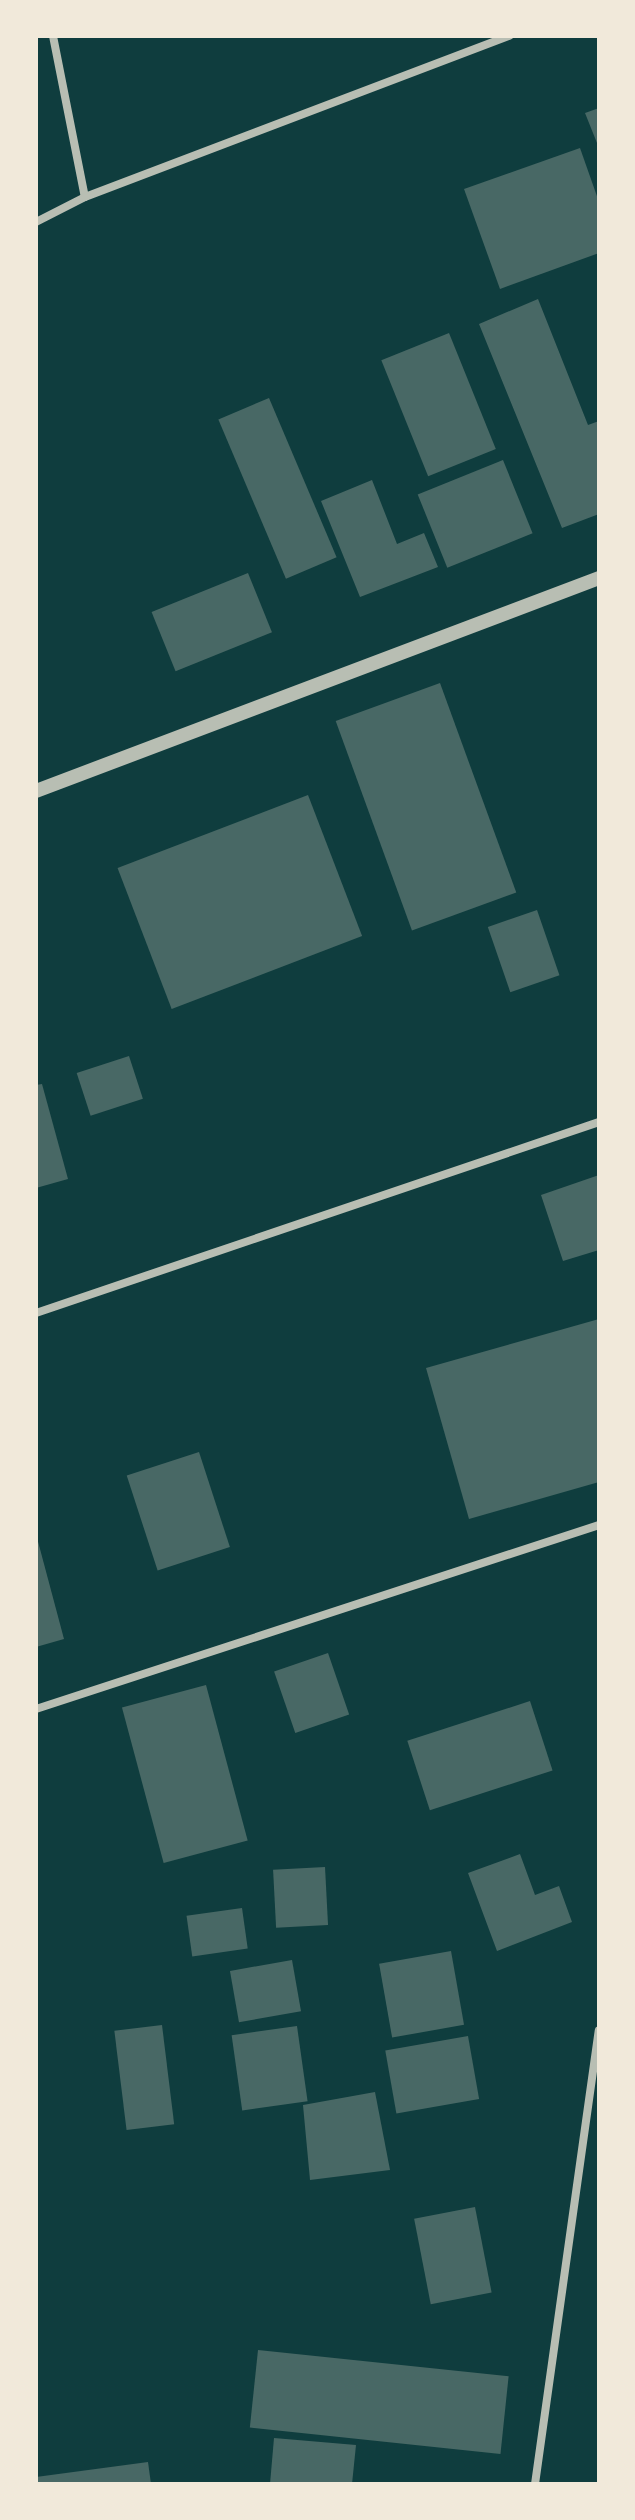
<!DOCTYPE html>
<html>
<head>
<meta charset="utf-8">
<style>
	body { margin:0 }
	#map { position:relative; width:635px; height:2520px; overflow:hidden; background:#0f3d3e; font-family:"Playfair Display",serif }
	div>[style] { position:absolute }
	[style*='--x'] { left:calc(var(--x)*1px); top:calc(var(--y)*1px); width:calc(var(--w)*1px); rotate:calc(var(--a)*1deg) }
	.building>* { inset:0; background:#486865; transform-origin:0 0 }
	.minor>* { height:8px; margin:-4px; padding:0 4px; transform-origin:4px; border-radius:4px; background:#b8beb3 }
	.tertiary>* { height:14px; margin:-7px; padding:0 7px; transform-origin:7px; border-radius:7px; background:#b8beb3 }
	span { translate:-50% -50%; white-space:nowrap; text-align:center; line-height:1.15; -webkit-text-stroke:6px #f1e9da; paint-order:stroke }
	.frame { position:absolute; inset:0; border:38px solid #f1e9da; pointer-events:none }
</style>
</head>
<body>
<div id="map">
	<div class="building">
		<div style="clip-path:polygon(599px 108px,599px 148px,585px 113px)"></div>
		<div style="clip-path:polygon(580px 148px,599px 202px,599px 253px,500px 289px,464px 189px)"></div>
		<div style="clip-path:polygon(538px 299px,588px 425px,599px 421px,599px 514px,562px 528px,479px 324px)"></div>
		<div style="left:449px;top:333px;width:125px;height:73px;rotate:68deg"></div>
		<div style="left:269px;top:398px;width:173px;height:55px;rotate:67deg"></div>
		<div style="left:503px;top:460px;width:79px;height:92px;rotate:68deg"></div>
		<div style="clip-path:polygon(372px 480px,397px 544px,424px 533px,438px 567px,360px 597px,321px 501px)"></div>
		<div style="left:248px;top:573px;width:64px;height:104px;rotate:68deg"></div>
		<div style="left:440px;top:683px;width:223px;height:111px;rotate:70deg"></div>
		<div style="left:308px;top:795px;width:151px;height:204px;rotate:69deg"></div>
		<div style="left:537px;top:910px;width:69px;height:52px;rotate:71deg"></div>
		<div style="left:129px;top:1056px;width:45px;height:55px;rotate:72deg"></div>
		<div style="clip-path:polygon(42px 1084px,68px 1179px,36px 1188px,36px 1085px)"></div>
		<div style="clip-path:polygon(599px 1175px,599px 1250px,563px 1261px,541px 1195px)"></div>
		<div style="clip-path:polygon(599px 1319px,599px 1482px,469px 1519px,426px 1368px)"></div>
		<div style="left:199px;top:1452px;width:100px;height:76px;rotate:72deg"></div>
		<div style="clip-path:polygon(36px 1534px,64px 1639px,36px 1647px)"></div>
		<div style="left:328px;top:1653px;width:65px;height:57px;rotate:71deg"></div>
		<div style="left:206px;top:1685px;width:161px;height:87px;rotate:75deg"></div>
		<div style="left:530px;top:1701px;width:73px;height:129px;rotate:72deg"></div>
		<div style="clip-path:polygon(520px 1854px,535px 1895px,559px 1886px,572px 1922px,497px 1951px,468px 1873px)"></div>
		<div style="left:325px;top:1867px;width:58px;height:52px;rotate:87deg"></div>
		<div style="left:242px;top:1908px;width:41px;height:56px;rotate:82deg"></div>
		<div style="left:451px;top:1951px;width:75px;height:73px;rotate:80deg"></div>
		<div style="left:292px;top:1960px;width:52px;height:63px;rotate:80deg"></div>
		<div style="left:162px;top:2025px;width:100px;height:48px;rotate:83deg"></div>
		<div style="left:297px;top:2026px;width:76px;height:66px;rotate:82deg"></div>
		<div style="left:468px;top:2036px;width:64px;height:84px;rotate:80deg"></div>
		<div style="clip-path:polygon(375px 2092px,390px 2170px,310px 2180px,303px 2105px)"></div>
		<div style="left:475px;top:2207px;width:87px;height:62px;rotate:79deg"></div>
		<div style="left:258px;top:2350px;width:252px;height:78px;rotate:6deg"></div>
		<div style="clip-path:polygon(274px 2438px,356px 2445px,352px 2484px,270px 2484px)"></div>
		<div style="clip-path:polygon(148px 2462px,151px 2484px,36px 2484px,36px 2477px)"></div>
	</div>
	<div class="minor">
		<div style="--x:53;--y:36;--w:164;--a:78.8"></div>
		<div style="--x:36;--y:222;--w:55;--a:-27"></div>
		<div style="--x:85;--y:197;--w:454;--a:-20.8"></div>
		<div style="--x:36;--y:1313;--w:595;--a:-18.74"></div>
		<div style="--x:36;--y:1709;--w:592;--a:-18.1"></div>
		<div style="--x:535;--y:2484;--w:458;--a:-82"></div>
	</div>
	<div class="tertiary">
		<div style="--x:36;--y:791;--w:602;--a:-20.72"></div>
	</div>
	<div class="frame"></div>
</div>
</body>
</html>
